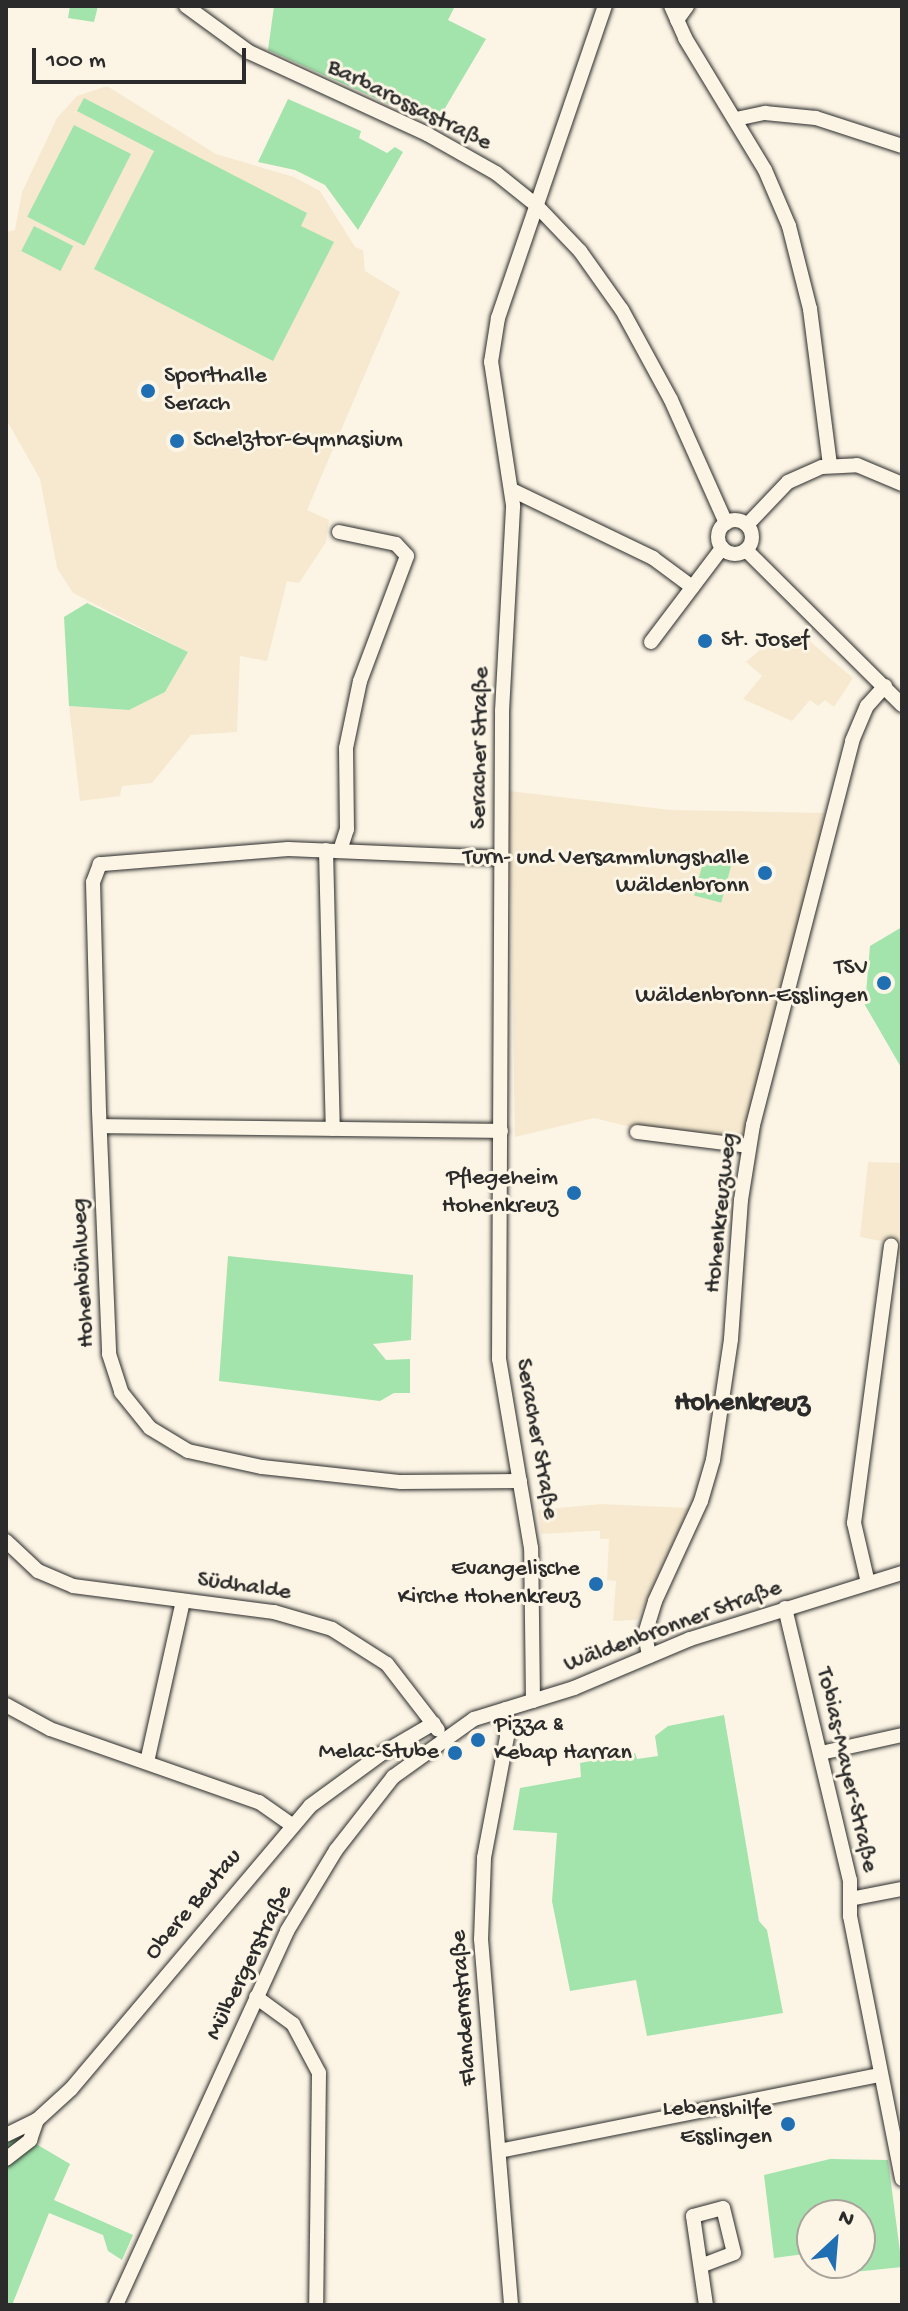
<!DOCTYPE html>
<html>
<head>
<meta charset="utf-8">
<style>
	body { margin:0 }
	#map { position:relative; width:908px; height:2311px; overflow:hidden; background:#fcf5e5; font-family:"Gochi Hand",sans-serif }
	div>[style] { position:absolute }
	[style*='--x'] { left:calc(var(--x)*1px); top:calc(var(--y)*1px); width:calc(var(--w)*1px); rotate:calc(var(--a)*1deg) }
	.built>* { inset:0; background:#f6e9cf }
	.green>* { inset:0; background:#a3e3ac; transform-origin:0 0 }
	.roads { filter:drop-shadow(0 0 2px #2b2b2b) drop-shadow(0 0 2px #2b2b2b) }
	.minor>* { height:14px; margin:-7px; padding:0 7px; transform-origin:7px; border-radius:7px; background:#fcf5e5 }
	.minor>.ring { margin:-7px; padding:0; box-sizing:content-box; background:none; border:14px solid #fcf5e5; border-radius:50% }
	.dots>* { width:22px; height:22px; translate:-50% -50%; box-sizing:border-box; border:4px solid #fcf5e5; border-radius:50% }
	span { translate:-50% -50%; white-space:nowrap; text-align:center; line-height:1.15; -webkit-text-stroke:6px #fcf5e5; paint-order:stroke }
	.street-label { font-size:24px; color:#2b2b2b }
	.poi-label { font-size:24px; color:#2b2b2b }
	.left { translate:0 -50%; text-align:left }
	.right { translate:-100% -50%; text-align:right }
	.quarter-label { font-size:28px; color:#2b2b2b; font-weight:700 }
	.frame { position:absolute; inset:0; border:8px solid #2b2b2b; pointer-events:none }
	.north { position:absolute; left:796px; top:2199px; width:80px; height:80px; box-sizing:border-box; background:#fcf5e5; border:2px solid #a8a49b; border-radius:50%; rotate:26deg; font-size:22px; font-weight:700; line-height:32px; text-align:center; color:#2b2b2b }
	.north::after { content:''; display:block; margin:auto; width:28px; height:36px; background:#1f6fb2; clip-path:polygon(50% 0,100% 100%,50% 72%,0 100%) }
	.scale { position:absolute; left:32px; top:48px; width:214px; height:36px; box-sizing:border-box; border:4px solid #2b2b2b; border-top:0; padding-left:10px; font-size:24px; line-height:28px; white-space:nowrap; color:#2b2b2b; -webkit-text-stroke:6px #fcf5e5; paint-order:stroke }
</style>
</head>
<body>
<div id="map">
	<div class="built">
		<div style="clip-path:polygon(107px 86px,216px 154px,294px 177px,320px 191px,355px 247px,363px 250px,365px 271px,400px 292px,307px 510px,329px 520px,326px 542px,299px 583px,287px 581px,267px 661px,240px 656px,237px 732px,191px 735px,152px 783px,122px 786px,120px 796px,80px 801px,69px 706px,129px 710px,165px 692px,188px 652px,73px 593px,57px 568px,40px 479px,6px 419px,6px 232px,15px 230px,22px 192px,57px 118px,77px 96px)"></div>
		<div style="clip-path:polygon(799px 632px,853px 678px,834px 707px,825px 700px,818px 706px,810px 700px,792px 721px,743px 699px,762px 676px,746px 662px,774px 637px,788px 645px)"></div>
		<div style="clip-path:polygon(509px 791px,671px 810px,824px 813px,815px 868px,743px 1137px,635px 1128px,594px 1118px,515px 1137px)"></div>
		<div style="clip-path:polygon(868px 1162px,902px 1163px,902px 1255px,896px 1254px,897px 1244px,860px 1237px)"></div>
		<div style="clip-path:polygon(601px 1504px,689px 1508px,637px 1620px,613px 1621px,616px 1581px,607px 1580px,609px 1539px,600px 1539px,600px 1531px,593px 1531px,541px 1534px,538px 1510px)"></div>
	</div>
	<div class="green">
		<div style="clip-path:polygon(70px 6px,98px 6px,94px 22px,68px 18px)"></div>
		<div style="clip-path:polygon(274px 6px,455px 6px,448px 20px,486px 39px,435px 125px,268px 50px)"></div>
		<div style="clip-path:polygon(84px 98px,307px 213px,301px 226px,334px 242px,273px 361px,94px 269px,154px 151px,77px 111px)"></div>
		<div style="clip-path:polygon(288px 99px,361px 131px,359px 138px,387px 153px,395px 147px,403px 152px,358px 230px,325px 185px,295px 170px,258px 162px)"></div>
		<div style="left:74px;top:125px;width:64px;height:103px;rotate:27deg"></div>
		<div style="left:34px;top:226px;width:44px;height:28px;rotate:27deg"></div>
		<div style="clip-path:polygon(87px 603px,188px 652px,165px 692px,129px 710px,69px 706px,64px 617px)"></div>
		<div style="left:705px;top:855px;width:28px;height:42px;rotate:15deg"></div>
		<div style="clip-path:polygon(902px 927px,902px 1069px,865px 1005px,870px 946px)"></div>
		<div style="clip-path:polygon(228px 1256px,413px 1275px,411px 1340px,373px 1344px,386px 1360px,410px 1359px,410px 1393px,394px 1393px,380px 1401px,219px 1381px)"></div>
		<div style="clip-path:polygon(724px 1715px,759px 1921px,767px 1930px,783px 2013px,647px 2036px,636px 1980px,570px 1991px,552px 1901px,557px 1833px,513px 1830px,520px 1788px,581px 1777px,580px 1763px,635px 1753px,637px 1759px,658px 1756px,655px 1736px,668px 1726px)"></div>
		<div style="clip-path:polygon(21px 2135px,70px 2164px,54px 2200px,133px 2235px,122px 2260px,108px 2251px,103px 2235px,49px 2213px,12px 2305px,6px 2305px,6px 2140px)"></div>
		<div style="clip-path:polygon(830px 2159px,888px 2160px,902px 2267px,835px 2274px,833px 2263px,860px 2263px,860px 2215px,812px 2215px,812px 2253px,774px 2258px,764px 2175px)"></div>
	</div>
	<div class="roads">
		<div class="minor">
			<div style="--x:186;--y:6;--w:78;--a:36.1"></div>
			<div style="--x:249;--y:52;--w:196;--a:24.7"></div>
			<div style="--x:427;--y:134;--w:79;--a:29.5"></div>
			<div style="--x:496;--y:173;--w:51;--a:38.7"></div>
			<div style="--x:536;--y:205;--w:64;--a:46.3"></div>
			<div style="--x:580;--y:251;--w:72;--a:54.6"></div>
			<div style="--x:622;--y:310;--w:102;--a:61.4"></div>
			<div style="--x:671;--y:400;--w:135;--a:65.9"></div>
			<div style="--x:671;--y:6;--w:35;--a:66"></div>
			<div style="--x:685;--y:38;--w:154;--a:58.8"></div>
			<div style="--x:765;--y:170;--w:61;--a:66.8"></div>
			<div style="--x:789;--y:226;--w:86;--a:75.8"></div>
			<div style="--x:810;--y:309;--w:157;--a:82.7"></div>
			<div style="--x:677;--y:20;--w:17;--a:-54"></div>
			<div style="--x:736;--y:119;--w:30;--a:-12"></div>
			<div style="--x:765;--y:113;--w:51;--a:5.6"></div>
			<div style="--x:816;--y:118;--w:90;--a:18"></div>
			<div style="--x:512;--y:490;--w:157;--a:25.7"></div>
			<div style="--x:653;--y:558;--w:49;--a:36.6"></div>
			<div class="ring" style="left:718px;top:520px;width:20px;height:20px"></div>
			<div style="--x:747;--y:525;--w:59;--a:-46.4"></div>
			<div style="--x:788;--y:482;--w:37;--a:-24"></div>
			<div style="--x:822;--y:467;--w:35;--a:-3"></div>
			<div style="--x:857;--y:465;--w:49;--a:22.9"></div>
			<div style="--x:339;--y:532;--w:58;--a:11.9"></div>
			<div style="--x:396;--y:544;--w:16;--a:47"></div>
			<div style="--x:407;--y:556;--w:134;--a:110.6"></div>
			<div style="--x:360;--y:681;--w:68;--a:101.8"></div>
			<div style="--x:346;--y:748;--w:81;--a:89.3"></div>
			<div style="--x:347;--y:829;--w:22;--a:108"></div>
			<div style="--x:746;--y:550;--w:220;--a:44.8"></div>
			<div style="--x:651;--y:642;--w:118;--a:-52.9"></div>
			<div style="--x:326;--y:850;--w:279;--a:88.6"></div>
			<div style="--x:501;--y:858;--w:213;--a:-177.6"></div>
			<div style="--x:288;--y:849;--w:189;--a:175.4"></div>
			<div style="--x:100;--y:864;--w:19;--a:111"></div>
			<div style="--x:93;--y:882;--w:229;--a:88.5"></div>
			<div style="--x:99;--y:1111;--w:243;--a:87.6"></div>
			<div style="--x:109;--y:1354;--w:40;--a:72"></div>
			<div style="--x:121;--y:1392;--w:46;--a:51.1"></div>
			<div style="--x:150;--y:1428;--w:44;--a:31.2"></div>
			<div style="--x:188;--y:1451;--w:76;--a:12.2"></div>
			<div style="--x:262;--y:1467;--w:140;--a:6.2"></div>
			<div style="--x:401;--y:1482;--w:119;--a:-0.5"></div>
			<div style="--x:100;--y:1126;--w:401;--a:0.7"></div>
			<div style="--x:637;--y:1132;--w:112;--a:7.2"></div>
			<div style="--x:6;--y:1541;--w:44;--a:43.2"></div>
			<div style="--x:38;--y:1571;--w:38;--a:23"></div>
			<div style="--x:73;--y:1586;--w:203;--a:7.4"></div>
			<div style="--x:274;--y:1612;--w:60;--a:16.3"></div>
			<div style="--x:332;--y:1629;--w:65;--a:32.5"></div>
			<div style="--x:387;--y:1664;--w:83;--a:52.3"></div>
			<div style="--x:868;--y:1583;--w:62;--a:-103.1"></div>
			<div style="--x:854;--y:1523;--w:280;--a:-82.4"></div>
			<div style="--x:785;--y:1608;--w:280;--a:76.6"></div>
			<div style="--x:850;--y:1880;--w:36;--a:90"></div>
			<div style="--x:850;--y:1916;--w:268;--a:78.8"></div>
			<div style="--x:649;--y:1656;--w:22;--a:-100"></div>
			<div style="--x:645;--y:1634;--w:34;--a:-73"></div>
			<div style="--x:655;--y:1601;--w:110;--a:-65.3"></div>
			<div style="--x:701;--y:1501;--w:43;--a:-73.7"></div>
			<div style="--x:713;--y:1460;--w:122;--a:-81.5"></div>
			<div style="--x:731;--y:1339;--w:139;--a:-85.9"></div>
			<div style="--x:741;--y:1200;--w:76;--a:-80.9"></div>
			<div style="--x:753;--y:1125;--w:397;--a:-75.5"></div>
			<div style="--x:852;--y:741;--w:38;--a:-67"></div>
			<div style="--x:867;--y:706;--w:27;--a:-48"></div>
			<div style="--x:533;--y:1701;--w:153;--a:-90.7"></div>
			<div style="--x:531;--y:1548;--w:192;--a:-99.6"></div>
			<div style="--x:499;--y:1359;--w:648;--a:-89.73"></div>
			<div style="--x:502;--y:711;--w:206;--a:-86.9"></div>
			<div style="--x:513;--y:505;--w:145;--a:-98.7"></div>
			<div style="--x:491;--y:362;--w:45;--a:-81"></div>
			<div style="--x:498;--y:318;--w:330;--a:-71.1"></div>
			<div style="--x:6;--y:1705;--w:50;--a:28.6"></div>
			<div style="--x:50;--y:1729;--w:221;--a:19.3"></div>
			<div style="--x:259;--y:1802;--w:40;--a:34.9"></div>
			<div style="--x:506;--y:1709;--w:28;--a:88"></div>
			<div style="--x:507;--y:1737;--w:123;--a:100.8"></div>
			<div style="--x:484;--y:1858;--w:81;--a:92.1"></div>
			<div style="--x:481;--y:1939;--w:367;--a:85.3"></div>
			<div style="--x:821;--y:1753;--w:83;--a:-12.5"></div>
			<div style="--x:147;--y:1762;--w:165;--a:-77.4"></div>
			<div style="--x:850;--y:1899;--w:53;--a:-10.9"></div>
			<div style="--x:256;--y:1997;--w:46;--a:36.1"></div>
			<div style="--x:293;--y:2024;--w:55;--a:62"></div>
			<div style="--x:319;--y:2073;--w:232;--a:90.7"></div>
			<div style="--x:6;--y:2135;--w:34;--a:-26"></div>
			<div style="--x:37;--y:2120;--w:46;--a:-42.4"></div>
			<div style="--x:71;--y:2089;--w:370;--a:-49.8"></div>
			<div style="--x:310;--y:1806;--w:88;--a:-36.2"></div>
			<div style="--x:381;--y:1754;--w:61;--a:-30.3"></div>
			<div style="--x:499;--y:2151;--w:389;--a:-11.3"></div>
			<div style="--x:6;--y:2159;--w:31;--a:-38"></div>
			<div style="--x:30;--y:2140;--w:21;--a:-71"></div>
			<div style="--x:703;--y:2265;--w:33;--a:-21"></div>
			<div style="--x:734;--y:2253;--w:46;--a:-103.7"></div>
			<div style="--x:723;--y:2208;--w:31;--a:165"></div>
			<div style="--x:693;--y:2216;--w:90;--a:81.7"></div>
			<div style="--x:116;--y:2305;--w:411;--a:-65.4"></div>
			<div style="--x:287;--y:1931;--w:95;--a:-58.8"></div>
			<div style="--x:336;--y:1850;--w:93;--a:-52"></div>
			<div style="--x:393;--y:1777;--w:100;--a:-35.6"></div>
			<div style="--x:474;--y:1719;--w:105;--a:-17.2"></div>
			<div style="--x:574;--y:1688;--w:126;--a:-22.9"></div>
			<div style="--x:690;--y:1639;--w:222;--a:-17.3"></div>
		</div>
	</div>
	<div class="dots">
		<div style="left:148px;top:391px;background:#1f6fb2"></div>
		<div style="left:177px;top:441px;background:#1f6fb2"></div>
		<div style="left:705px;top:641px;background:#1f6fb2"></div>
		<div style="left:765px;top:873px;background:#1f6fb2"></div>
		<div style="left:884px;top:983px;background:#1f6fb2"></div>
		<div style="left:574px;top:1193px;background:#1f6fb2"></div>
		<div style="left:596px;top:1584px;background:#1f6fb2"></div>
		<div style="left:478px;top:1740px;background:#1f6fb2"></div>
		<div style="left:455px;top:1753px;background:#1f6fb2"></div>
		<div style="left:788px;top:2124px;background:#1f6fb2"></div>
	</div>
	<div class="street-label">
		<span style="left:409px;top:106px;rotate:26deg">Barbarossastraße</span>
		<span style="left:481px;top:748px;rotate:-89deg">Seracher Straße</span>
		<span style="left:722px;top:1213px;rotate:-84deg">Hohenkreuzweg</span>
		<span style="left:84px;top:1273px;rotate:-93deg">Hohenbühlweg</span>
		<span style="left:536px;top:1439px;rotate:80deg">Seracher Straße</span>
		<span style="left:244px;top:1587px;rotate:8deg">Südhalde</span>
		<span style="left:673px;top:1627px;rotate:-20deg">Wäldenbronner Straße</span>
		<span style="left:846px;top:1770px;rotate:77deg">Tobias-Mayer-Straße</span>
		<span style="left:194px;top:1905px;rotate:-50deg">Obere Beutau</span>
		<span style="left:250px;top:1963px;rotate:-64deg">Mülbergerstraße</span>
		<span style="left:465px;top:2008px;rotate:-94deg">Flandernstraße</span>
	</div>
	<div class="poi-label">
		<span class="left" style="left:164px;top:391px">Sporthalle<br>Serach</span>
		<span class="left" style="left:193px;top:441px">Schelztor-Gymnasium</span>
		<span class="left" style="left:721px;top:641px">St. Josef</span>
		<span class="right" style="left:749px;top:873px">Turn- und Versammlungshalle<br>Wäldenbronn</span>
		<span class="right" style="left:868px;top:983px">TSV<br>Wäldenbronn-Esslingen</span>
		<span class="right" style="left:558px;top:1193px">Pflegeheim<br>Hohenkreuz</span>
		<span class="right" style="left:580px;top:1584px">Evangelische<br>Kirche Hohenkreuz</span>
		<span class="left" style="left:494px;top:1740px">Pizza &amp;<br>Kebap Harran</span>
		<span class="right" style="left:439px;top:1753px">Melac-Stube</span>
		<span class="right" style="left:772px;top:2124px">Lebenshilfe<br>Esslingen</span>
	</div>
	<div class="quarter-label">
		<span style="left:742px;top:1404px">Hohenkreuz</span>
	</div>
	<div class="frame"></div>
	<div class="north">N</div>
	<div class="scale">100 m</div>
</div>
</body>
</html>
